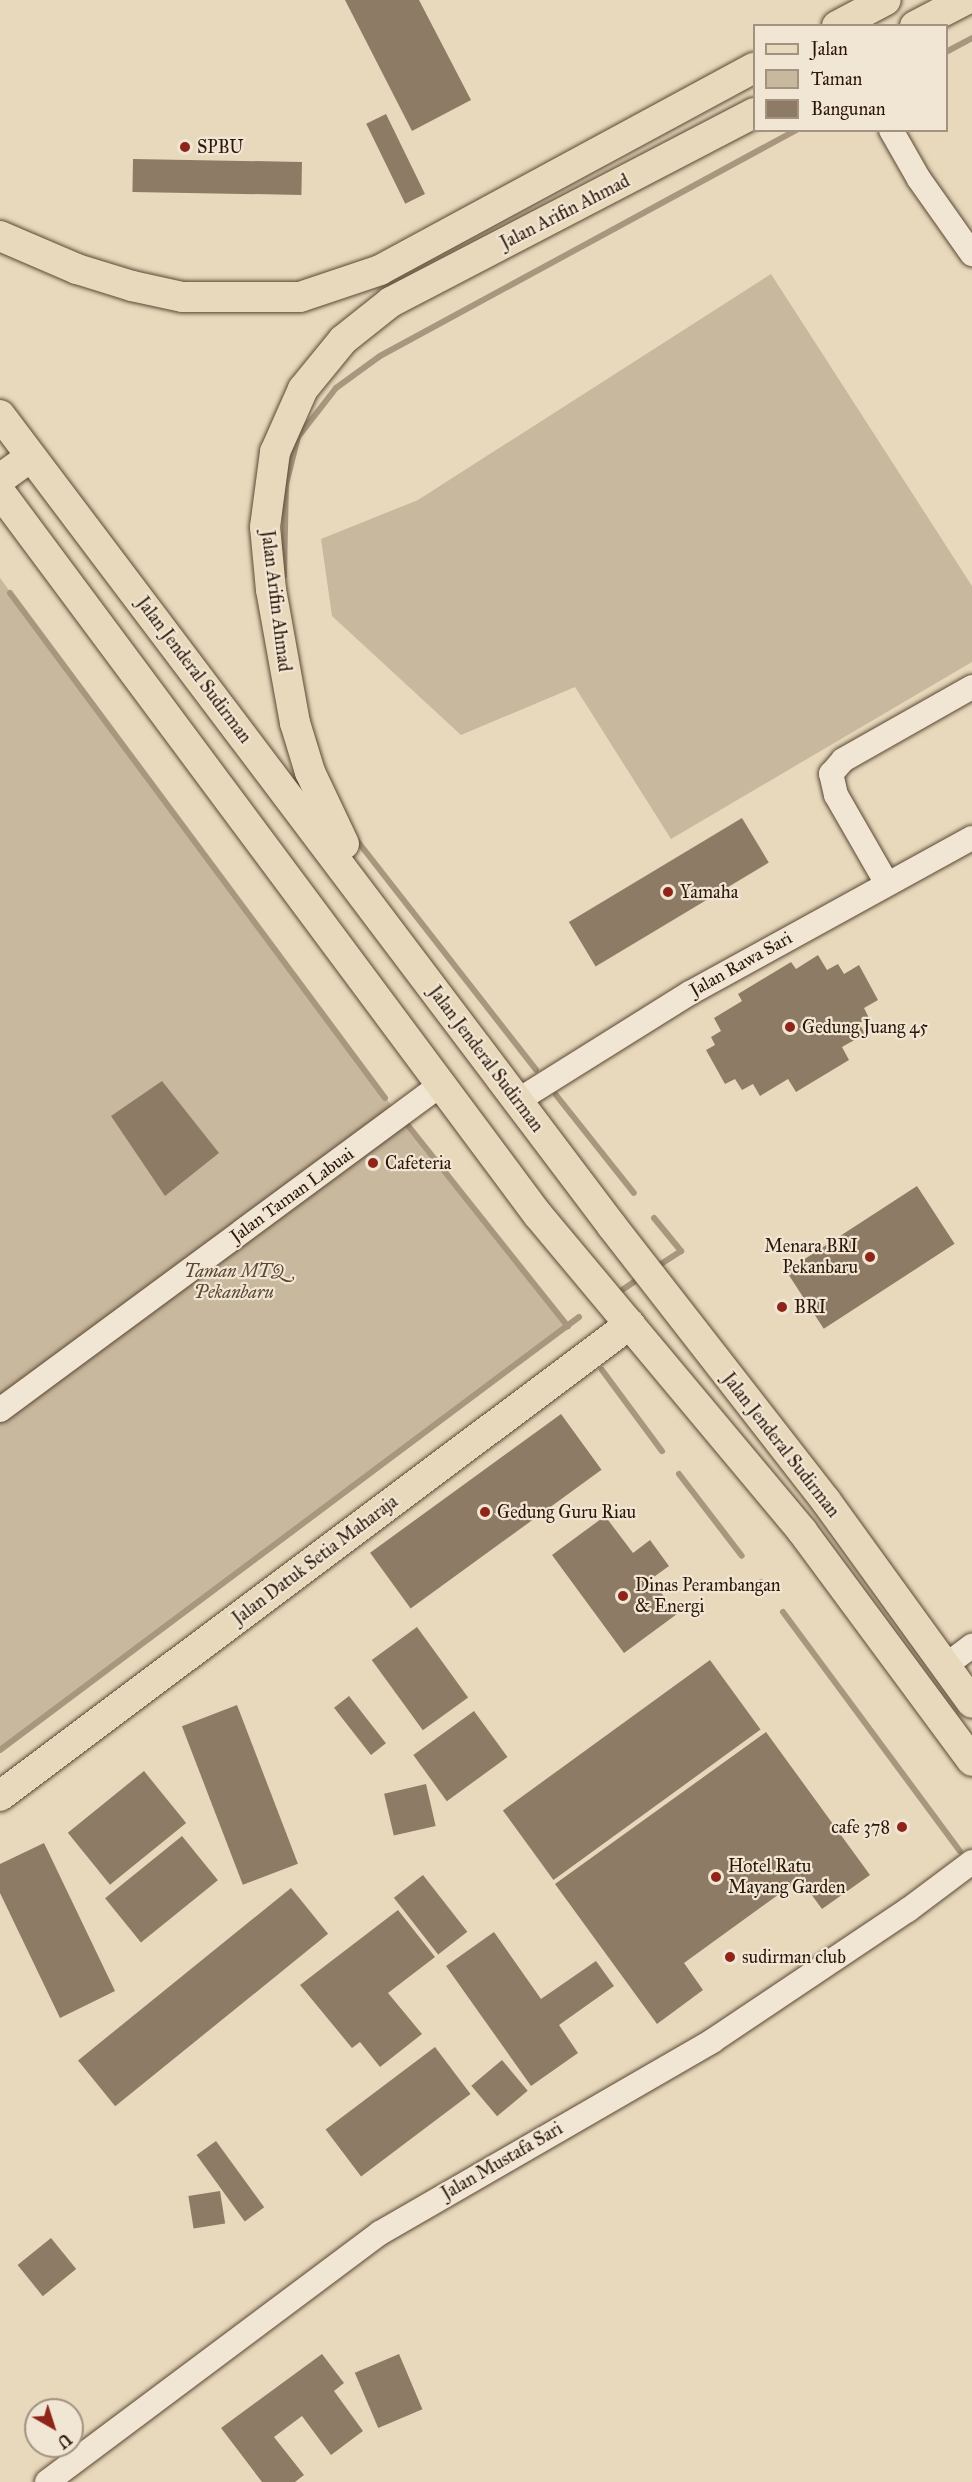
<!DOCTYPE html>
<html>
<head>
<meta charset="utf-8">
<style>
	body { margin:0 }
	#map { position:relative; width:972px; height:2482px; overflow:hidden; background:#e8d9bc; font-family:"IM FELL Great Primer",serif }
	div>[style] { position:absolute }
	[style*='--x'] { left:calc(var(--x)*1px); top:calc(var(--y)*1px); width:calc(var(--w)*1px); rotate:calc(var(--a)*1deg) }
	.green>* { inset:0; background:#c8b89d }
	.stream>* { height:6px; margin:-3px; padding:0 3px; transform-origin:3px; border-radius:3px; background:#a8977e }
	.building>* { inset:0; background:#8e7b65; transform-origin:0 0 }
	.roads { filter:drop-shadow(0 0 2px #5b4734) drop-shadow(0 0 2px #5b4734) }
	.minor>* { height:24px; margin:-12px; padding:0 12px; transform-origin:12px; border-radius:12px; background:#f0e6d3 }
	.major>* { height:30px; margin:-15px; padding:0 15px; transform-origin:15px; border-radius:15px; background:#e8d9bc }
	.dots>* { width:16px; height:16px; translate:-50% -50%; box-sizing:border-box; border:3px solid #f0e6d3; border-radius:50% }
	span { translate:-50% -50%; white-space:nowrap; text-align:center; line-height:1.15; -webkit-text-stroke:4.5px #f0e6d3; paint-order:stroke }
	.poi-label { font-size:18px; color:#2c1607 }
	.left { translate:0 -50%; text-align:left }
	.right { translate:-100% -50%; text-align:right }
	.street-label { font-size:18px; color:#2c1607 }
	.park-label { font-size:18px; color:#5b4734; font-style:italic }
	.legend { position:absolute; left:753px; top:24px; width:195px; height:108px; box-sizing:border-box; background:#f0e6d3; border:2px solid #a29381; margin:0; padding:8px 10px; list-style:none; font-size:18px; color:#2c1607 }
	.legend li { display:flex; align-items:center; gap:12px; height:30px }
	.legend b { width:30px; border:2px solid #a29381 }
	.north { position:absolute; left:24px; top:2398px; width:60px; height:60px; box-sizing:border-box; background:#f0e6d3; border:2px solid #a29381; border-radius:50%; rotate:141deg; font-size:16px; font-weight:700; line-height:24px; text-align:center; color:#2c1607 }
	.north::after { content:''; display:block; margin:auto; width:21px; height:27px; background:#8f2418; clip-path:polygon(50% 0,100% 100%,50% 72%,0 100%) }
</style>
</head>
<body>
<div id="map">
	<div class="green">
		<div style="clip-path:polygon(771px 274px,972px 586px,972px 662px,671px 839px,575px 687px,461px 735px,332px 616px,321px 539px,418px 500px)"></div>
		<div style="clip-path:polygon(0 578px,381px 1092px,568px 1327px,0 1750px)"></div>
	</div>
	<div class="stream">
		<div style="--x:946;--y:52;--w:30;--a:-28"></div>
		<div style="--x:284;--y:576;--w:92;--a:-88.8"></div>
		<div style="--x:286;--y:484;--w:49;--a:-75.7"></div>
		<div style="--x:298;--y:437;--w:62;--a:-52.2"></div>
		<div style="--x:336;--y:388;--w:54;--a:-36"></div>
		<div style="--x:380;--y:356;--w:474;--a:-28.5"></div>
		<div style="--x:10;--y:593;--w:629;--a:53.4"></div>
		<div style="--x:355;--y:838;--w:294;--a:52"></div>
		<div style="--x:556;--y:1095;--w:125;--a:51.5"></div>
		<div style="--x:406;--y:1123;--w:260;--a:51.5"></div>
		<div style="--x:654;--y:1218;--w:43;--a:50.7"></div>
		<div style="--x:681;--y:1251;--w:27;--a:147"></div>
		<div style="--x:616;--y:1294;--w:27;--a:-34"></div>
		<div style="--x:602;--y:1370;--w:101;--a:53.5"></div>
		<div style="--x:679;--y:1474;--w:103;--a:52.5"></div>
		<div style="--x:761;--y:1582;--w:5;--a:53"></div>
		<div style="--x:783;--y:1612;--w:297;--a:53.5"></div>
		<div style="--x:0;--y:1750;--w:723;--a:-36.79"></div>
	</div>
	<div class="building">
		<div style="clip-path:polygon(345px 0,419px 0,471px 100px,412px 131px)"></div>
		<div style="left:386px;top:114px;width:89px;height:22px;rotate:64deg"></div>
		<div style="left:133px;top:159px;width:169px;height:33px;rotate:1deg"></div>
		<div style="left:742px;top:818px;width:52px;height:202px;rotate:59deg"></div>
		<div style="clip-path:polygon(818px 955px,827px 970px,838px 964px,844px 974px,859px 965px,878px 1000px,864px 1008px,869px 1018px,859px 1023px,865px 1034px,842px 1047px,849px 1060px,796px 1092px,788px 1079px,760px 1096px,753px 1084px,742px 1090px,735px 1079px,725px 1084px,706px 1050px,715px 1045px,711px 1037px,721px 1031px,714px 1018px,742px 1001px,738px 994px,791px 962px,796px 969px)"></div>
		<div style="clip-path:polygon(162px 1081px,219px 1153px,165px 1196px,111px 1116px)"></div>
		<div style="left:917px;top:1186px;width:69px;height:156px;rotate:57deg"></div>
		<div style="left:561px;top:1414px;width:69px;height:236px;rotate:54deg"></div>
		<div style="clip-path:polygon(605px 1516px,633px 1553px,650px 1540px,669px 1566px,651px 1579px,677px 1614px,624px 1653px,552px 1555px)"></div>
		<div style="left:417px;top:1627px;width:87px;height:56px;rotate:54deg"></div>
		<div style="left:710px;top:1660px;width:86px;height:256px;rotate:54deg"></div>
		<div style="left:349px;top:1696px;width:60px;height:19px;rotate:52deg"></div>
		<div style="left:237px;top:1705px;width:170px;height:59px;rotate:69deg"></div>
		<div style="left:474px;top:1711px;width:57px;height:75px;rotate:54deg"></div>
		<div style="clip-path:polygon(766px 1732px,870px 1875px,822px 1909px,800px 1879px,684px 1963px,703px 1990px,657px 2024px,555px 1884px)"></div>
		<div style="left:144px;top:1771px;width:67px;height:98px;rotate:51deg"></div>
		<div style="left:426px;top:1784px;width:43px;height:43px;rotate:77deg"></div>
		<div style="left:182px;top:1836px;width:57px;height:99px;rotate:51deg"></div>
		<div style="clip-path:polygon(44px 1843px,115px 1991px,60px 2018px,0 1893px,0 1864px)"></div>
		<div style="left:423px;top:1875px;width:72px;height:37px;rotate:52deg"></div>
		<div style="left:291px;top:1888px;width:59px;height:274px;rotate:51deg"></div>
		<div style="clip-path:polygon(398px 1910px,435px 1957px,388px 1993px,422px 2034px,380px 2067px,360px 2042px,352px 2048px,300px 1985px)"></div>
		<div style="clip-path:polygon(494px 1932px,541px 1999px,596px 1961px,614px 1986px,559px 2025px,578px 2053px,531px 2086px,446px 1966px)"></div>
		<div style="left:435px;top:2047px;width:59px;height:137px;rotate:53deg"></div>
		<div style="left:502px;top:2060px;width:40px;height:40px;rotate:50deg"></div>
		<div style="left:216px;top:2141px;width:82px;height:24px;rotate:54deg"></div>
		<div style="left:220px;top:2191px;width:33px;height:32px;rotate:81deg"></div>
		<div style="left:51px;top:2238px;width:40px;height:43px;rotate:51deg"></div>
		<div style="clip-path:polygon(322px 2354px,344px 2383px,334px 2391px,363px 2431px,331px 2455px,302px 2416px,274px 2437px,304px 2475px,295px 2482px,262px 2482px,221px 2428px)"></div>
		<div style="left:399px;top:2354px;width:60px;height:48px;rotate:67deg"></div>
	</div>
	<div class="roads">
		<div class="minor">
			<div style="--x:891;--y:130;--w:56;--a:60.3"></div>
			<div style="--x:919;--y:179;--w:92;--a:54.8"></div>
			<div style="--x:886;--y:882;--w:100;--a:-119.9"></div>
			<div style="--x:836;--y:795;--w:22;--a:-103"></div>
			<div style="--x:831;--y:774;--w:18;--a:-49"></div>
			<div style="--x:843;--y:760;--w:148;--a:-29.5"></div>
			<div style="--x:517;--y:1101;--w:204;--a:-32"></div>
			<div style="--x:690;--y:993;--w:322;--a:-28.8"></div>
			<div style="--x:0;--y:1410;--w:546;--a:-36.43"></div>
			<div style="--x:945;--y:1666;--w:34;--a:-37"></div>
			<div style="--x:47;--y:2482;--w:416;--a:-36.8"></div>
			<div style="--x:380;--y:2233;--w:384;--a:-30"></div>
			<div style="--x:712;--y:2041;--w:236;--a:-33.8"></div>
			<div style="--x:908;--y:1910;--w:80;--a:-36.9"></div>
		</div>
		<div class="major">
			<div style="--x:837;--y:26;--w:55;--a:-28"></div>
			<div style="--x:915;--y:26;--w:56;--a:-27.5"></div>
			<div style="--x:0;--y:236;--w:84;--a:23.2"></div>
			<div style="--x:77;--y:269;--w:58;--a:17.2"></div>
			<div style="--x:132;--y:286;--w:51;--a:12.4"></div>
			<div style="--x:182;--y:297;--w:118;--a:0"></div>
			<div style="--x:300;--y:297;--w:84;--a:-18.6"></div>
			<div style="--x:380;--y:270;--w:425;--a:-28.4"></div>
			<div style="--x:0;--y:415;--w:1016;--a:52.96"></div>
			<div style="--x:612;--y:1226;--w:348;--a:52.1"></div>
			<div style="--x:826;--y:1501;--w:249;--a:54.1"></div>
			<div style="--x:0;--y:479;--w:37;--a:-36"></div>
			<div style="--x:0;--y:492;--w:901;--a:53.35"></div>
			<div style="--x:538;--y:1215;--w:412;--a:50.1"></div>
			<div style="--x:802;--y:1531;--w:286;--a:53.5"></div>
			<div style="--x:344;--y:844;--w:80;--a:-115.3"></div>
			<div style="--x:310;--y:772;--w:51;--a:-107"></div>
			<div style="--x:295;--y:723;--w:135;--a:-100.2"></div>
			<div style="--x:271;--y:590;--w:63;--a:-95.4"></div>
			<div style="--x:265;--y:527;--w:76;--a:-82.4"></div>
			<div style="--x:275;--y:452;--w:69;--a:-66"></div>
			<div style="--x:303;--y:389;--w:63;--a:-50.8"></div>
			<div style="--x:343;--y:340;--w:61;--a:-38.4"></div>
			<div style="--x:391;--y:302;--w:409;--a:-27.5"></div>
			<div style="--x:0;--y:1796;--w:787;--a:-36.84"></div>
		</div>
	</div>
	<div class="dots">
		<div style="left:185px;top:147px;background:#8f2418"></div>
		<div style="left:668px;top:892px;background:#8f2418"></div>
		<div style="left:790px;top:1027px;background:#8f2418"></div>
		<div style="left:373px;top:1163px;background:#8f2418"></div>
		<div style="left:870px;top:1257px;background:#8f2418"></div>
		<div style="left:782px;top:1307px;background:#8f2418"></div>
		<div style="left:485px;top:1512px;background:#8f2418"></div>
		<div style="left:623px;top:1596px;background:#8f2418"></div>
		<div style="left:902px;top:1827px;background:#8f2418"></div>
		<div style="left:716px;top:1877px;background:#8f2418"></div>
		<div style="left:730px;top:1957px;background:#8f2418"></div>
	</div>
	<div class="poi-label">
		<span class="left" style="left:197px;top:147px">SPBU</span>
		<span class="left" style="left:680px;top:892px">Yamaha</span>
		<span class="left" style="left:802px;top:1027px">Gedung Juang 45</span>
		<span class="left" style="left:385px;top:1163px">Cafeteria</span>
		<span class="right" style="left:858px;top:1257px">Menara BRI<br>Pekanbaru</span>
		<span class="left" style="left:794px;top:1307px">BRI</span>
		<span class="left" style="left:497px;top:1512px">Gedung Guru Riau</span>
		<span class="left" style="left:635px;top:1596px">Dinas Perambangan<br>&amp; Energi</span>
		<span class="right" style="left:890px;top:1827px">cafe 378</span>
		<span class="left" style="left:728px;top:1877px">Hotel Ratu<br>Mayang Garden</span>
		<span class="left" style="left:742px;top:1957px">sudirman club</span>
	</div>
	<div class="street-label">
		<span style="left:565px;top:212px;rotate:-27deg">Jalan Arifin Ahmad</span>
		<span style="left:276px;top:601px;rotate:83deg">Jalan Arifin Ahmad</span>
		<span style="left:194px;top:670px;rotate:53deg">Jalan Jenderal Sudirman</span>
		<span style="left:741px;top:964px;rotate:-29deg">Jalan Rawa Sari</span>
		<span style="left:486px;top:1059px;rotate:53deg">Jalan Jenderal Sudirman</span>
		<span style="left:292px;top:1195px;rotate:-36deg">Jalan Taman Labuai</span>
		<span style="left:781px;top:1445px;rotate:52deg">Jalan Jenderal Sudirman</span>
		<span style="left:315px;top:1560px;rotate:-37deg">Jalan Datuk Setia Maharaja</span>
		<span style="left:502px;top:2161px;rotate:-30deg">Jalan Mustafa Sari</span>
	</div>
	<div class="park-label">
		<span style="left:234px;top:1282px">Taman MTQ<br>Pekanbaru</span>
	</div>
	<ul class="legend">
	<li><b style="height:8px;background:#e8d9bc"></b>Jalan</li>
	<li><b style="height:16px;background:#c8b89d"></b>Taman</li>
	<li><b style="height:16px;background:#8e7b65"></b>Bangunan</li>
	</ul>
	<div class="north">U</div>
</div>
</body>
</html>
